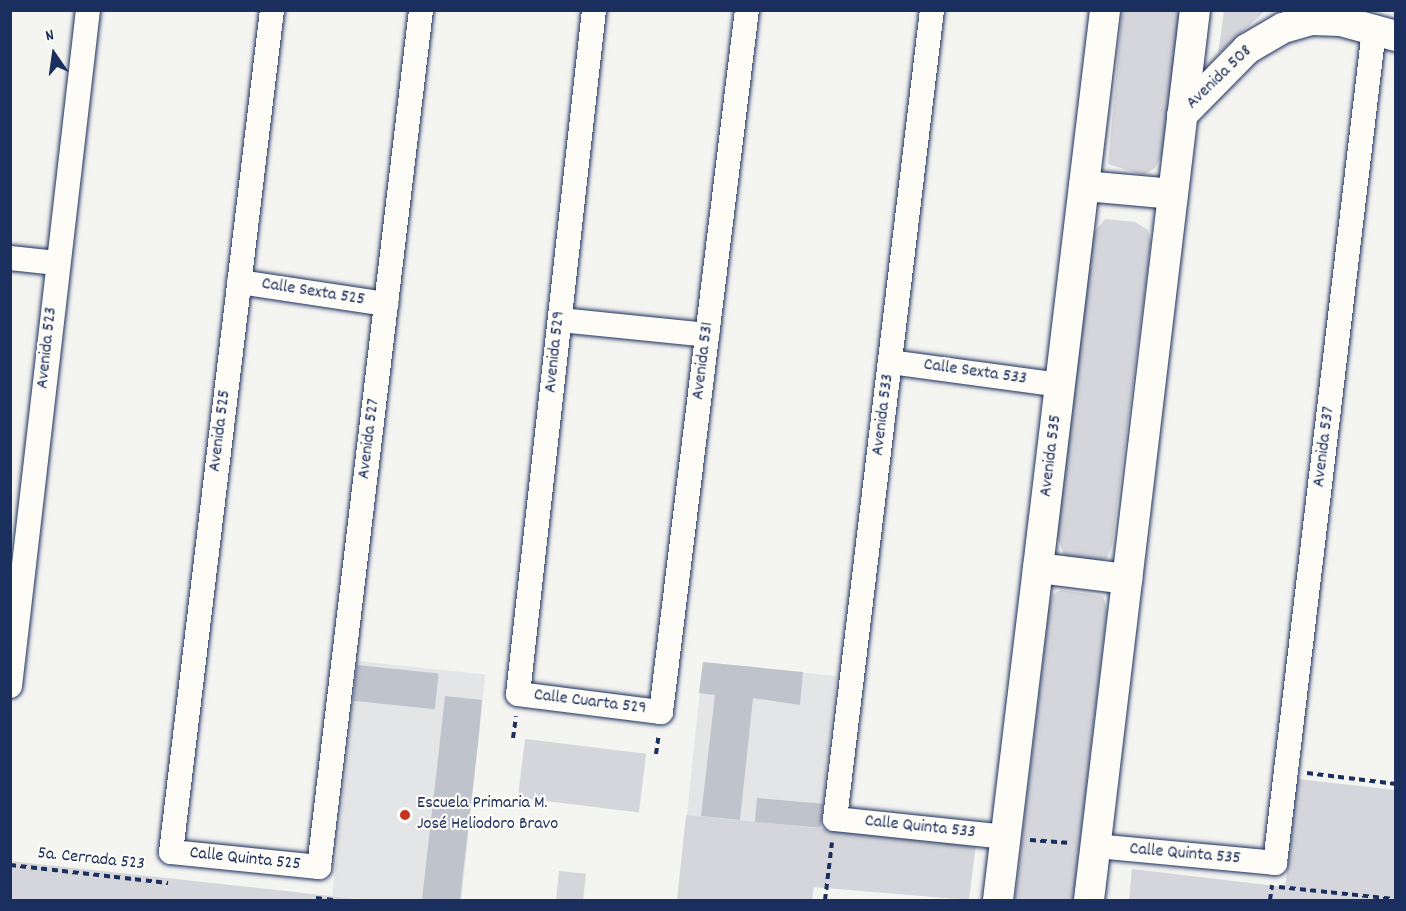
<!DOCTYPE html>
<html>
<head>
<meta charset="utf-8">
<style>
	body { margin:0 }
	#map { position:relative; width:1406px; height:911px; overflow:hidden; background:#f4f4f1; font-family:Dekko,sans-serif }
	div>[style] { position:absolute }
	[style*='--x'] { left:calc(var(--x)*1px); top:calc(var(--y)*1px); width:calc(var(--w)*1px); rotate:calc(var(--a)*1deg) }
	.built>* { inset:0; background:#e4e5e6; transform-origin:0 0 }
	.green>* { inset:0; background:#d4d6db; transform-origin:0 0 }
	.building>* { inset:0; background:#bfc3cc; transform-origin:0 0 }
	.path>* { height:4px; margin-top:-2px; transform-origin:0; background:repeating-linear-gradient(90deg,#1b2f5e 0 6px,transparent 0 10.5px) }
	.roads { filter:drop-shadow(0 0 2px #1b2f5e) drop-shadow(0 0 2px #1b2f5e) }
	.minor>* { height:24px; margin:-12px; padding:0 12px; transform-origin:12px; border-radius:12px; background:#fdfcf7 }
	.tertiary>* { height:30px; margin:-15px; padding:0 15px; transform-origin:15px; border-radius:15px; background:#fdfcf7 }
	.dots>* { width:16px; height:16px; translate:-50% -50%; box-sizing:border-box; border:3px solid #fdfcf7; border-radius:50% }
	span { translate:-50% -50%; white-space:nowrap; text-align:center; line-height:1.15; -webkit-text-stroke:4.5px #fdfcf7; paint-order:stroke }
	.street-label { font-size:18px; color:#1b2f5e }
	.poi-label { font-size:18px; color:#1b2f5e }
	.left { translate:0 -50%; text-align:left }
	.frame { position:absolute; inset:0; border:12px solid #1b2f5e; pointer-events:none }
	.north { position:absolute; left:24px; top:24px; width:60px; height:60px; -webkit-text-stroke:4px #fdfcf7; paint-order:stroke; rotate:347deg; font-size:16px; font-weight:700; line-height:24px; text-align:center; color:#1b2f5e }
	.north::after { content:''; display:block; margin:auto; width:21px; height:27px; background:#1b2f5e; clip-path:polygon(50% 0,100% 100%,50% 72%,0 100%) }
</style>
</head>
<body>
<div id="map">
	<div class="built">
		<div style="left:357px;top:661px;width:129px;height:236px;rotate:6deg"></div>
		<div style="left:703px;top:662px;width:134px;height:154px;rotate:6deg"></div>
	</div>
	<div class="green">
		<div style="clip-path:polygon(1122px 11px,1181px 11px,1164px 151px,1155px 168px,1143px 175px,1108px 164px)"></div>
		<div style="clip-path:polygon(1224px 11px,1265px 11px,1218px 54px)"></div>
		<div style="clip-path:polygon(1105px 219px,1135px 222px,1148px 230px,1151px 243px,1112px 545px,1107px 558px,1093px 563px,1065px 557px,1057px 537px,1087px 241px)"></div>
		<div style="clip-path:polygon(1061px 590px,1103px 596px,1107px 610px,1073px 900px,1015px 900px,1049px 609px,1052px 595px)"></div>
		<div style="left:525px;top:739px;width:122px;height:59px;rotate:7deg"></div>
		<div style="clip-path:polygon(1298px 779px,1395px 790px,1395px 900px,1129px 900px,1132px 869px,1285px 887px)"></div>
		<div style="clip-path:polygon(686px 815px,976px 844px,969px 900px,814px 887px,812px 900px,677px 900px)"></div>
		<div style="clip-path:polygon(10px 861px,331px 896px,366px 900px,11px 900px)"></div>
		<div style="left:559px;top:871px;width:27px;height:29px;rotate:6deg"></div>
	</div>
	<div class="building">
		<div style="clip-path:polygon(703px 662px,803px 672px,800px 705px,753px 698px,740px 820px,701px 816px,715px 695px,699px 693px)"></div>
		<div style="left:357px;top:665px;width:82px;height:36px;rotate:6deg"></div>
		<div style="clip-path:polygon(445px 696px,482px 700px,479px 734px,460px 900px,422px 900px)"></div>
		<div style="left:757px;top:798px;width:66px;height:24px;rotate:5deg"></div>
	</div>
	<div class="path">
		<div style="--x:513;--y:738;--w:22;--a:-82"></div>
		<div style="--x:656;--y:754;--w:21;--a:-82"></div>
		<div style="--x:1307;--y:773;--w:90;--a:7"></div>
		<div style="--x:1030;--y:840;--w:41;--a:4.2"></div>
		<div style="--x:10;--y:865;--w:159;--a:6.5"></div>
		<div style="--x:1279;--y:887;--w:118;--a:5.9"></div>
		<div style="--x:316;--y:898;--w:17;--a:7"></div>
		<div style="--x:825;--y:900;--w:58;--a:-83.1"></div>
		<div style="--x:1270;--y:900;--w:15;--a:-82"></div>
	</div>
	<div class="roads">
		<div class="minor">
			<div style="--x:272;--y:10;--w:848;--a:96.84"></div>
			<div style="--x:171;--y:852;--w:149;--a:5.8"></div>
			<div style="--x:319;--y:867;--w:863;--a:-83.21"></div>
			<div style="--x:594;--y:10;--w:688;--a:96.34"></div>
			<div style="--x:518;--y:694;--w:144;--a:7.2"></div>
			<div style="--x:661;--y:712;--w:707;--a:-83.02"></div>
			<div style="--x:932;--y:10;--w:815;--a:96.84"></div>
			<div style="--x:835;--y:819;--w:172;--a:6"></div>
			<div style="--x:10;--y:258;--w:47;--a:6.1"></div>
			<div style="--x:239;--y:282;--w:149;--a:8.5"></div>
			<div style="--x:560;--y:320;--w:148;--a:5.8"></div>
			<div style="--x:890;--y:362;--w:172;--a:7.7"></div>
			<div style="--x:10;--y:686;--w:680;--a:-83.42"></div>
			<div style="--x:1096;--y:846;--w:180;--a:5.4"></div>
			<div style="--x:1275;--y:863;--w:839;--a:-83.22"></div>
		</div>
		<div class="tertiary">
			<div style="--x:1182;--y:115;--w:93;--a:-45.4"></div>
			<div style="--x:1247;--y:49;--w:42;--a:-30.3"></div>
			<div style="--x:1283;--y:28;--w:29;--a:-16"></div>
			<div style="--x:1311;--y:20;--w:30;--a:2"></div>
			<div style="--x:1341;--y:21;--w:57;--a:15.3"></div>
			<div style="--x:1084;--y:186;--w:89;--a:5.1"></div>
			<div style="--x:1038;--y:568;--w:90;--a:7"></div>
			<div style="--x:998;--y:900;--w:896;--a:-83.14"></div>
			<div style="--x:1089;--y:900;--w:896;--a:-83.21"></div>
		</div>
	</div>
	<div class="dots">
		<div style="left:405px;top:815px;background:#c8321e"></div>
	</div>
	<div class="street-label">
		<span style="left:1220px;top:78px;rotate:-44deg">Avenida 508</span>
		<span style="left:313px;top:293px;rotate:9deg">Calle Sexta 525</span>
		<span style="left:48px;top:348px;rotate:-84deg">Avenida 523</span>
		<span style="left:556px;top:352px;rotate:-84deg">Avenida 529</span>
		<span style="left:704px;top:361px;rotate:-83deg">Avenida 531</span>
		<span style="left:975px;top:373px;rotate:8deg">Calle Sexta 533</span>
		<span style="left:884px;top:415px;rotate:-83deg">Avenida 533</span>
		<span style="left:221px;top:431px;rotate:-83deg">Avenida 525</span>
		<span style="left:370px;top:439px;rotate:-83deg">Avenida 527</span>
		<span style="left:1325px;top:447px;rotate:-83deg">Avenida 537</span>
		<span style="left:1052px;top:456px;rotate:-83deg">Avenida 535</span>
		<span style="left:590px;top:703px;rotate:7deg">Calle Cuarta 529</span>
		<span style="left:920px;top:828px;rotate:6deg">Calle Quinta 533</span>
		<span style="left:1185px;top:855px;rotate:5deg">Calle Quinta 535</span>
		<span style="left:91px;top:860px;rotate:6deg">5a. Cerrada 523</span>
		<span style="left:245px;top:860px;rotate:6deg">Calle Quinta 525</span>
	</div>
	<div class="poi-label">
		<span class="left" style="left:417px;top:815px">Escuela Primaria M.<br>José Heliodoro Bravo</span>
	</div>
	<div class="frame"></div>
	<div class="north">N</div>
</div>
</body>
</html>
